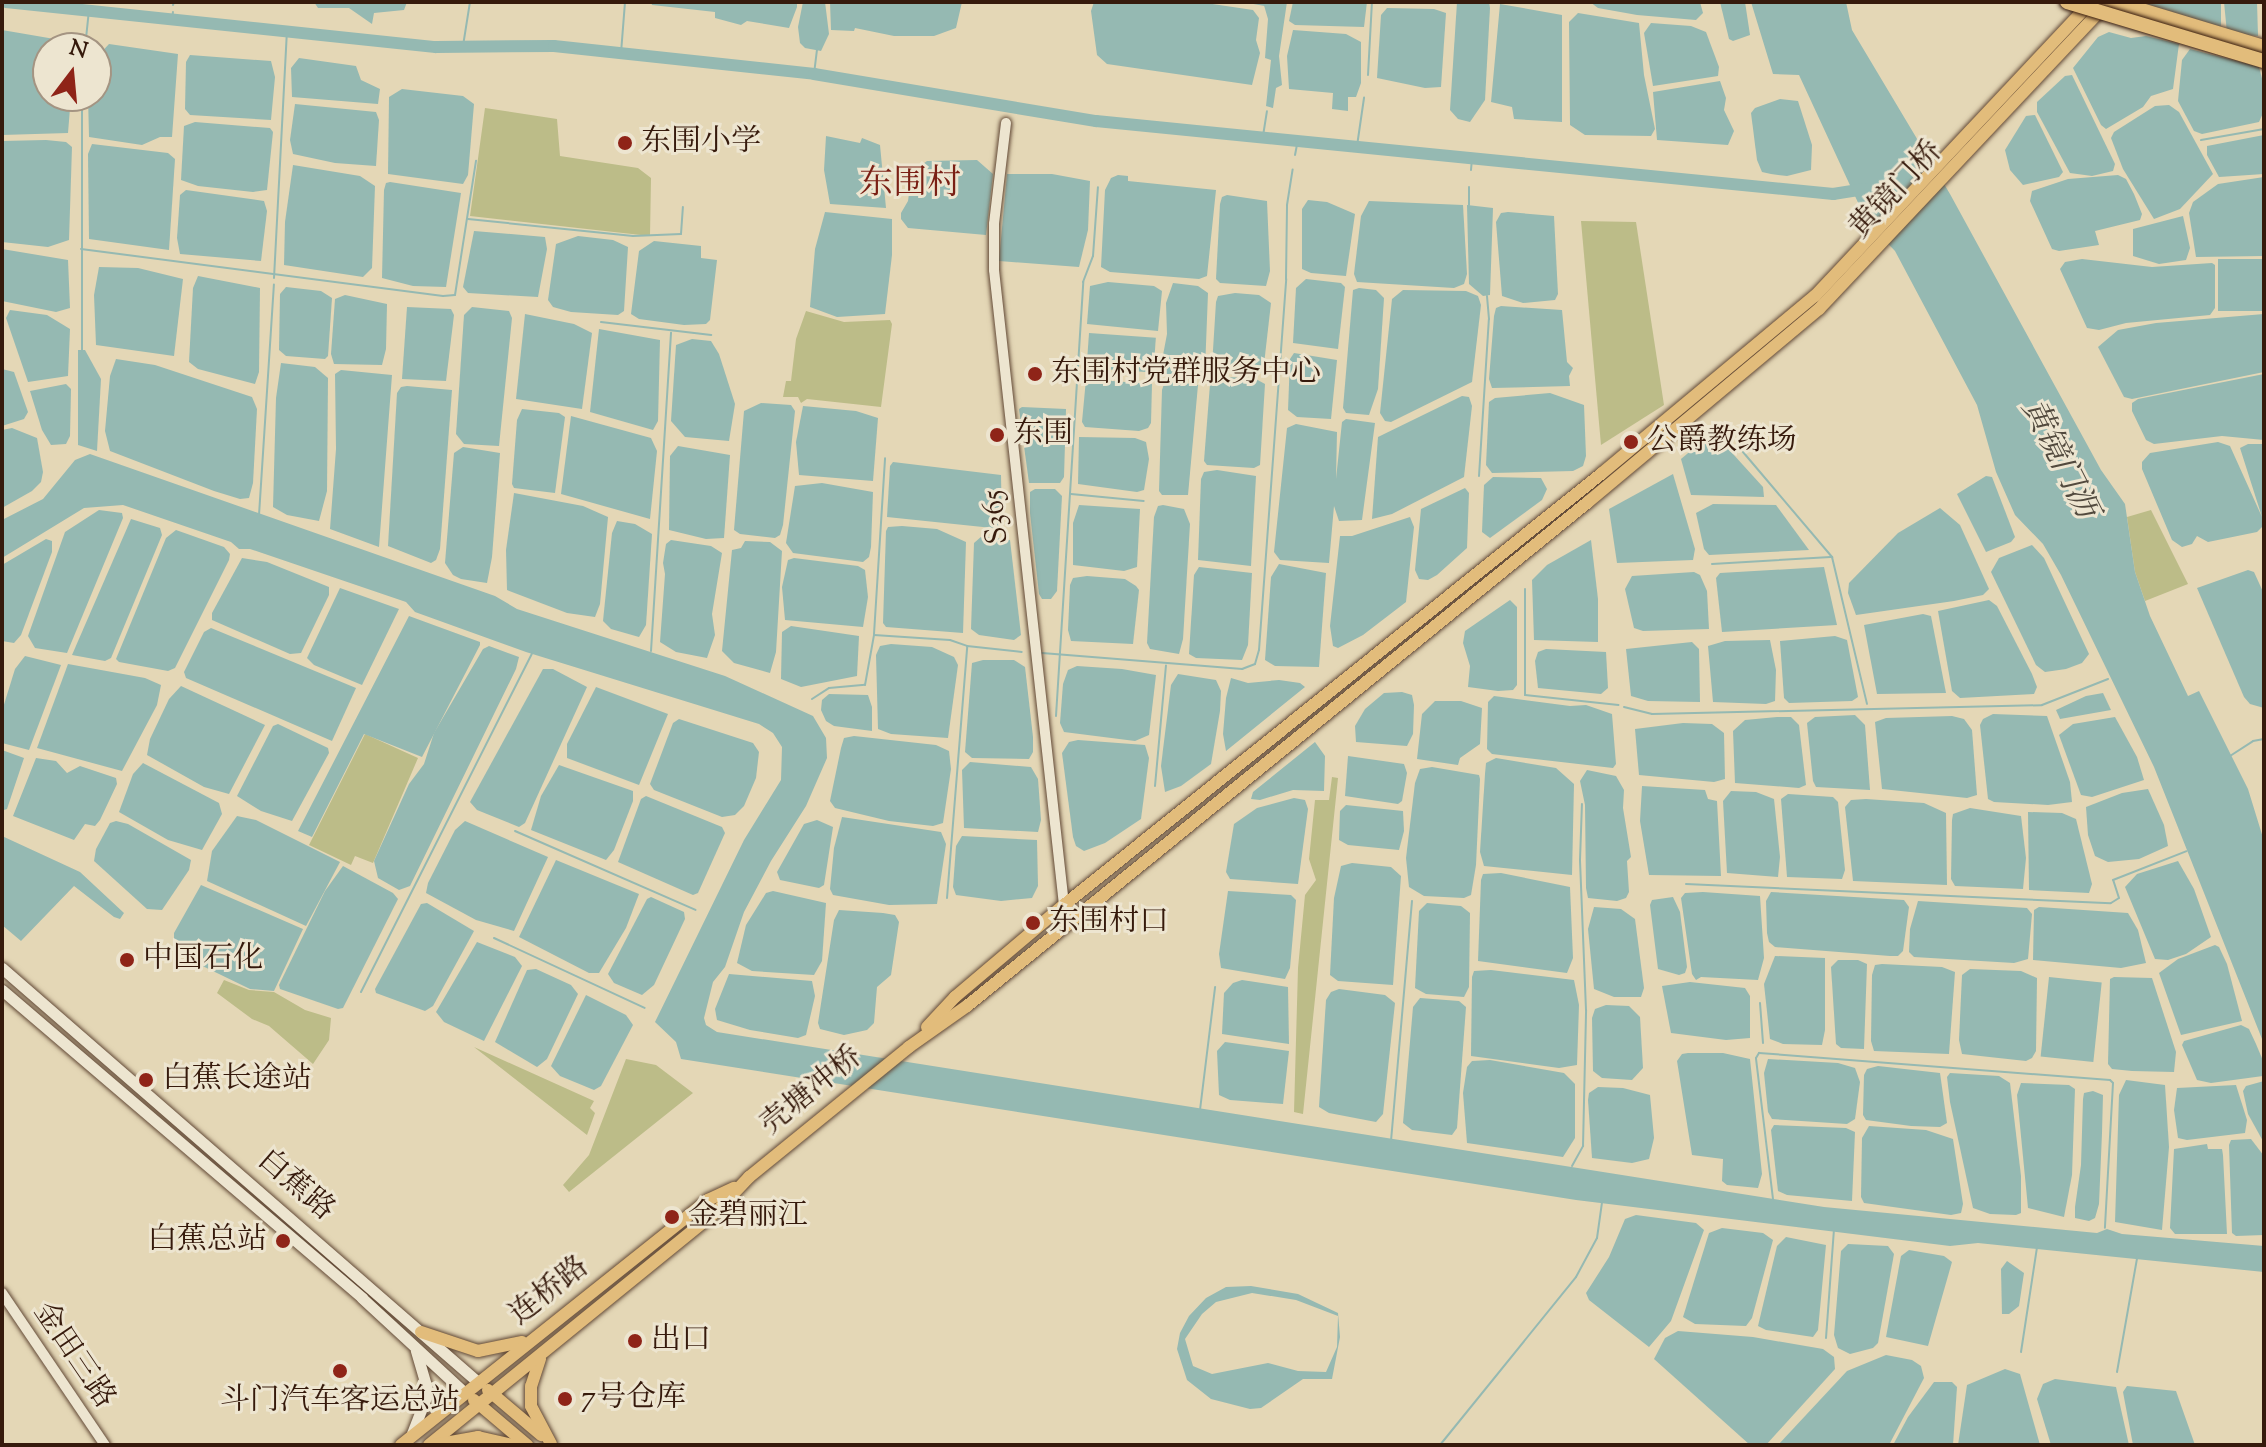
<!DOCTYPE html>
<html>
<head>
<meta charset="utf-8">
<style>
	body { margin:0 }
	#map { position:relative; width:2266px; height:1447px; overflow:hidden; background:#e4d7b6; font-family:"Sorts Mill Goudy","Noto Serif SC",serif }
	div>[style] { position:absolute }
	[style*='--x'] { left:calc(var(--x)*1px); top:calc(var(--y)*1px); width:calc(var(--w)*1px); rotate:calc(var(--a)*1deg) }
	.green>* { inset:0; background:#bcbc88 }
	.water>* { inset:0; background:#95b9b2; transform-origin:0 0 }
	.stream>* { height:2px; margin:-1px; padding:0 1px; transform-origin:1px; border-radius:1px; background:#95b9b2 }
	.river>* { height:12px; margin:-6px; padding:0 6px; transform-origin:6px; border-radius:6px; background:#95b9b2 }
	.roads { filter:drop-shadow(0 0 2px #624936) drop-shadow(0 0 2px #624936) }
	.tertiary>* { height:10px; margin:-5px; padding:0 5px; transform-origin:5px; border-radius:5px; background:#ede5d0 }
	.secondary>* { height:11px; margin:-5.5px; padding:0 5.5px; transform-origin:5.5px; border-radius:5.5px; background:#ede5d0 }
	.primary>* { height:12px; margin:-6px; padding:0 6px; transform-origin:6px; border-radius:6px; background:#e2bc7b }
	.motorway>* { height:14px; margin:-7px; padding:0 7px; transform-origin:7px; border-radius:7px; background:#e2bc7b }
	.bridges { filter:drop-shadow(0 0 2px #361a0c) drop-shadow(0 0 2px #361a0c) }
	.motorway-bridge>* { height:14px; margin:-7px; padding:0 7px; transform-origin:7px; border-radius:7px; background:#e2bc7b }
	.dots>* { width:22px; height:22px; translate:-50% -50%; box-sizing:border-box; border:4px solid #ede5d0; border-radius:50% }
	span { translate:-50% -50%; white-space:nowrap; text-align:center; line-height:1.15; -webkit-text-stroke:6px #ede5d0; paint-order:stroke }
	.poi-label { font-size:30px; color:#361a0c }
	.left { translate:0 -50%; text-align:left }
	.right { translate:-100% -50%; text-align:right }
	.street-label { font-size:30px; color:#361a0c }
	.water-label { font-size:32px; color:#524a3e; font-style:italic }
	.quarter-label { font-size:34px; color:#7a1f14 }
	.frame { position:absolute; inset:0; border:4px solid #361a0c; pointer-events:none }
	.north { position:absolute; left:32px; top:32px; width:80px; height:80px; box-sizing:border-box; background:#ede5d0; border:2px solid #a49482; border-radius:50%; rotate:16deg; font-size:22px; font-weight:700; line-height:32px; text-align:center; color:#361a0c }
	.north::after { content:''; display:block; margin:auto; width:28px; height:36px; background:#8f2418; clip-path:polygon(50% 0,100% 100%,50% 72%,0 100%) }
</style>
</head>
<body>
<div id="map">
	<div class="green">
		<div style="clip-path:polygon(485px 108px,557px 119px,560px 156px,638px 168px,651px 178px,650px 236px,470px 216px)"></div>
		<div style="clip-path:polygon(1581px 221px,1636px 222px,1664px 405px,1601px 445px)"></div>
		<div style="clip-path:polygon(806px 311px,844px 322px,890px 320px,892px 324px,881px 407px,807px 399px,801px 403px,798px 397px,783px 397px,786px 381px,791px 381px,796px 339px)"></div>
		<div style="clip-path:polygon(2151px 510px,2188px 584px,2145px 601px,2135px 572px,2127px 517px)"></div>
		<div style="clip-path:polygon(365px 734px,418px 758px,373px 863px,355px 856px,351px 865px,309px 845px)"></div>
		<div style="clip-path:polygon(1332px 777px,1338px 778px,1303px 1114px,1294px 1112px,1298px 968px,1305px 895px,1316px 880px,1309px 859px,1315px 800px,1329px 800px)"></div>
		<div style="clip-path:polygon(224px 980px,249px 990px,274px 992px,305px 1010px,331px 1018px,329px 1040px,313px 1064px,269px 1026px,252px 1019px,217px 993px)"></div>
		<div style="clip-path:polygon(474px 1047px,594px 1101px,590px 1108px,595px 1113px,587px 1135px)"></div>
		<div style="clip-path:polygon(626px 1059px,656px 1065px,693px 1093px,569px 1192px,563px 1185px,589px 1155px)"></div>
	</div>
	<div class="water">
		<div style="clip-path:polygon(314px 2px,407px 2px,404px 10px,374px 13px,372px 24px,349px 8px,318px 8px)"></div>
		<div style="clip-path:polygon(651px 2px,797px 2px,797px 7px,789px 28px,747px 21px,741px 25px,715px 18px,715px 12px,652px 5px)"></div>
		<div style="clip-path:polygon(803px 2px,825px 2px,829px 34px,821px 51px,805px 48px,800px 43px,798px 27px)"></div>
		<div style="clip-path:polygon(830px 2px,962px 2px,956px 28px,934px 36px,894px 36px,855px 28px,854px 31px,831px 30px)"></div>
		<div style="clip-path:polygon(1094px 2px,1199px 2px,1253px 10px,1259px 18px,1256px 40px,1260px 53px,1252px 85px,1107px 64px,1097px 55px,1091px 11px)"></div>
		<div style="clip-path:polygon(1263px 2px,1287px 2px,1279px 56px,1282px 85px,1276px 88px,1273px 108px,1266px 106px,1271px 60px,1265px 58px,1268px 19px)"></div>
		<div style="clip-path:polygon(1293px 2px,1367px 2px,1364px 27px,1295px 25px,1289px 21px)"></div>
		<div style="clip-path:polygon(1457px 2px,1489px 2px,1490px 8px,1485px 100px,1470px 122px,1458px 119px,1450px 110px)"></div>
		<div style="clip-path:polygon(1590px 2px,1700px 2px,1703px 13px,1696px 20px,1637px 15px,1598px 8px)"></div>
		<div style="clip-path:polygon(1720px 2px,1745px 2px,1750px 35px,1733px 41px,1729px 39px)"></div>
		<div style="clip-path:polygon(1751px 2px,1846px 2px,1852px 30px,1950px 194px,2101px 470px,2125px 504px,2135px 572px,2150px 616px,2188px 696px,2199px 691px,2248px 789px,2264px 841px,2264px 1044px,2154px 767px,2061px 575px,2043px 544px,2015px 515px,1996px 472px,1977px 405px,1895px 251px,1867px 222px,1799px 75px,1773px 74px)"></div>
		<div style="clip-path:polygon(2145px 2px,2221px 2px,2221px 28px,2146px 9px)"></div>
		<div style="clip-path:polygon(2224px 2px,2257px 2px,2258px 36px,2227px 33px)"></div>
		<div style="clip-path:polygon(1500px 4px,1562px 15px,1562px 122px,1514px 119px,1512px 107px,1491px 102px)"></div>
		<div style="clip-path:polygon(1387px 8px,1434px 9px,1446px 13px,1441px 87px,1425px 88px,1377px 78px,1381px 15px)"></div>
		<div style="clip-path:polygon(1578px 13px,1639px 23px,1644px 75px,1655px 129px,1651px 136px,1585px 135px,1570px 125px,1569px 22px)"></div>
		<div style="clip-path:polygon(1651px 23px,1691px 26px,1706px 32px,1719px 67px,1718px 76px,1653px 86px,1644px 33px)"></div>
		<div style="clip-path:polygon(2px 30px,72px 42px,73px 48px,48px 48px,48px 96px,71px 96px,68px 133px,2px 135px)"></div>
		<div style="clip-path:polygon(1293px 30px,1346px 34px,1361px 42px,1361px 83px,1356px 97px,1348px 97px,1348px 111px,1332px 109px,1333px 93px,1289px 89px,1287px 56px)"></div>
		<div style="clip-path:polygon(2109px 32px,2131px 38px,2146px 36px,2179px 44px,2173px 89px,2151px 96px,2143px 107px,2106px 129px,2101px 125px,2073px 68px,2098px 37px)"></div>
		<div style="clip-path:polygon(109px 44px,178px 54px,172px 137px,160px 137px,142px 145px,89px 137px,88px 96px,96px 96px,96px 58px)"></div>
		<div style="clip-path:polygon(2190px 49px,2259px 67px,2264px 86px,2264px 111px,2259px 122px,2202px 134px,2194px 131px,2178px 101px,2182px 60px)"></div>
		<div style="clip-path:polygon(190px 55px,271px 61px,275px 77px,271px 120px,190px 115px,185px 109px,186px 62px)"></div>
		<div style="clip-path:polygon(299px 58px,356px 66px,361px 80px,380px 89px,378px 104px,292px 97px,291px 68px)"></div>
		<div style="clip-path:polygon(2072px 75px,2115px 164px,2113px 171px,2092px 176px,2070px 173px,2037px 112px,2037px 102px,2065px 76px)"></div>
		<div style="clip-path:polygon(1720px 81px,1726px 98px,1724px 110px,1734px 131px,1728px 145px,1657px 140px,1653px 92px)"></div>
		<div style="clip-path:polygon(402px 89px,463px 96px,474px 104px,468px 175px,463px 184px,388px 174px,389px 97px)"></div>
		<div style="clip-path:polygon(1780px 99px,1798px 101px,1812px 145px,1811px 170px,1787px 176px,1771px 174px,1762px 172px,1757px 160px,1751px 113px,1755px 108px)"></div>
		<div style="clip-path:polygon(295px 104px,376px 112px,379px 120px,376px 166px,335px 163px,293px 154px,290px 140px)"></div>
		<div style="clip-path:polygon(2169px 105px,2179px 112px,2213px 174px,2180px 209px,2154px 219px,2123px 169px,2111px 138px,2114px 132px,2155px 106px)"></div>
		<div style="clip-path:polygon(2035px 115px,2063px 172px,2059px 177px,2023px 185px,2010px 170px,2005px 150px,2026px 116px)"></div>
		<div style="clip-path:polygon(195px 122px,270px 128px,273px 132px,267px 190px,253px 192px,198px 186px,181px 180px,184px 126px)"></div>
		<div style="clip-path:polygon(2264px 135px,2264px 174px,2219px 177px,2207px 155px,2207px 146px)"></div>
		<div style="clip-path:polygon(826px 136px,860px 143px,862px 138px,880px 145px,886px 208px,830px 204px,824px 170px)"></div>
		<div style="clip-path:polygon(46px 140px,66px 142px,72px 147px,69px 240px,48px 247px,2px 242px,2px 141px)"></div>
		<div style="clip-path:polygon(92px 144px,168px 153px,175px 159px,169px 250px,89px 239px,88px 154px)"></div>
		<div style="clip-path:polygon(977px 160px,993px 174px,986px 235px,908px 228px,901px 219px,901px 213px,908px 201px,912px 172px,927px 161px)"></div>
		<div style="clip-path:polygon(293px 165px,360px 176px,375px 186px,372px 268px,363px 277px,284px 265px,285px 222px)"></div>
		<div style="clip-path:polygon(1007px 174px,1052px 174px,1090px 181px,1088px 230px,1079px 267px,999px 261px)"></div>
		<div style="clip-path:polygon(1118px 175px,1128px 176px,1128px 181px,1216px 190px,1207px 276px,1199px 279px,1110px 272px,1101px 267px,1105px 190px,1111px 178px)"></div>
		<div style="clip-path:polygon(2118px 175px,2126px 179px,2134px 194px,2142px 214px,2140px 220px,2095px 231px,2099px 245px,2059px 251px,2052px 249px,2030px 201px,2032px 191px,2068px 179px)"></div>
		<div style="clip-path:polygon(2264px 177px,2264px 256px,2196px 257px,2189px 213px,2193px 202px,2218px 184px)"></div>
		<div style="clip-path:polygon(390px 182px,461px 193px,446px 287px,413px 286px,382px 278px,384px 190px,386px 183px)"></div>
		<div style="clip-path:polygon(186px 190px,264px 201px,267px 211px,261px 261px,180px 254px,177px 238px,180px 195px)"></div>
		<div style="clip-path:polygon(1227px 195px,1267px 201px,1270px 271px,1266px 286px,1220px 283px,1216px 279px,1220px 204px,1222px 197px)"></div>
		<div style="clip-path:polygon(1308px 200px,1327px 202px,1355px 214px,1346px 276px,1311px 273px,1302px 269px,1302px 209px)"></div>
		<div style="clip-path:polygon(1369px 201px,1463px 205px,1467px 274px,1464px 284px,1454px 288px,1357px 282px,1354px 274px,1361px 216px)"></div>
		<div style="clip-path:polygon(1467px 205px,1493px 208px,1490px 295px,1483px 296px,1469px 284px)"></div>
		<div style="clip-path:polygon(825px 212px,892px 219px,892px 255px,885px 314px,837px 317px,810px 307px,815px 249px)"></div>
		<div style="clip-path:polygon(1508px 212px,1554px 216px,1558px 294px,1555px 300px,1523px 303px,1502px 296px,1496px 222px,1501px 213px)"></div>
		<div style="clip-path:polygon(2183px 216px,2190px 248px,2186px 260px,2159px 264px,2133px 256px,2133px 229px)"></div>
		<div style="clip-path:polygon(474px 231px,545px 237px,547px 249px,538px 297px,468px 293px,463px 287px)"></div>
		<div style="clip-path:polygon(578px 236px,613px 240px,628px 247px,624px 311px,618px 315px,571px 312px,553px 307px,548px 300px,556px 244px)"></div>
		<div style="clip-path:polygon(654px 241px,701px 246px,701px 258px,717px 260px,710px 320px,706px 324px,684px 325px,639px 319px,631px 314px,639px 251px)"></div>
		<div style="clip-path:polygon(2px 249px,68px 260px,70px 308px,56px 312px,2px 301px)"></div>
		<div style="clip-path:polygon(2082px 259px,2152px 267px,2212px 263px,2215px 265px,2215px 308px,2210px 315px,2126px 323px,2099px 330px,2087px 328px,2060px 269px,2065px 262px)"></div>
		<div style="left:2264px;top:259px;width:52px;height:46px;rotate:90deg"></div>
		<div style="clip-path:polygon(99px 267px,138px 268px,183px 279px,174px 356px,96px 345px,94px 295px)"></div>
		<div style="clip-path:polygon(198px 276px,260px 288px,259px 372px,255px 384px,198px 369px,189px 362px,193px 288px)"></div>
		<div style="clip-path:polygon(1306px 279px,1341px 283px,1345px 287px,1338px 349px,1293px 343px,1296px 288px)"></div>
		<div style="clip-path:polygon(1108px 282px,1154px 286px,1162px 291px,1158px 331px,1087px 324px,1090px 286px)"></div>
		<div style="clip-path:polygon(1173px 283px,1198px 286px,1208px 293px,1205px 370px,1199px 377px,1164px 375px,1160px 371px,1167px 334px,1166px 303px)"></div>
		<div style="clip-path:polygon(286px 287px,321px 291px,332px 298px,328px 356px,325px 359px,286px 356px,279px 350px,280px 294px)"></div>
		<div style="clip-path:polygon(1359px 288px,1376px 290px,1384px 298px,1378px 389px,1369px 415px,1346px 413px,1343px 408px,1353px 290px)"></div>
		<div style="clip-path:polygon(1403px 290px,1466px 291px,1478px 296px,1481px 305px,1472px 382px,1391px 422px,1385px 421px,1380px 413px,1392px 299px)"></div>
		<div style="clip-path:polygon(1235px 293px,1259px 295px,1271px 303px,1263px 373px,1212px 366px,1216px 302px,1218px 296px)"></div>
		<div style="clip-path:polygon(345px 295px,387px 304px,386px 349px,382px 365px,334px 364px,331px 354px,335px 299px)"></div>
		<div style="clip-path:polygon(1501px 306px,1562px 310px,1567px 362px,1573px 368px,1569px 376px,1570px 386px,1492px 388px,1489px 379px,1494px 316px,1496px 308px)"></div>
		<div style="clip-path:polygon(407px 307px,451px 309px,454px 315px,446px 381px,402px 379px)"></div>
		<div style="clip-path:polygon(472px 307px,509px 311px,512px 318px,499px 446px,464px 444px,456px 434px,464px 315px)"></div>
		<div style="clip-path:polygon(10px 310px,47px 315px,70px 329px,68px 376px,28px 382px,6px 318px)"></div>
		<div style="clip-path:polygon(525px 314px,574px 324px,592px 333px,582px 409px,516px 399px)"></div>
		<div style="clip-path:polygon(2264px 314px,2264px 372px,2132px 399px,2124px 397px,2098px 347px,2118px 330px,2156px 323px)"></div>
		<div style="clip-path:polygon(599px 329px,660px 340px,658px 421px,653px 430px,590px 412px)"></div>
		<div style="left:1089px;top:333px;width:67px;height:35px;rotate:4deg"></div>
		<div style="clip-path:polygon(692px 339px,711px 341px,719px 354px,735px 404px,729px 441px,685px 437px,671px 421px,676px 345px)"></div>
		<div style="clip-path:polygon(78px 350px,85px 350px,101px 379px,97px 451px,78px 445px)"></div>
		<div style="clip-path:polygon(1294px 353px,1337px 360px,1331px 419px,1297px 417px,1288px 410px,1290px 359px)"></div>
		<div style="clip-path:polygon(116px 359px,155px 365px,252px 397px,257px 409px,253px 483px,249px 498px,240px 499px,214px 491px,110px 451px,105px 431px,110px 376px)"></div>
		<div style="clip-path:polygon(281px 363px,315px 367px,328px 378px,327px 491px,319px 521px,287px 515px,273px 507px,276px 398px)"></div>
		<div style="clip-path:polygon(2px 369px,14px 372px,28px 412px,24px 419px,2px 426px)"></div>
		<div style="clip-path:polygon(341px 370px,392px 375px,379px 547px,330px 529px,336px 449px,335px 374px)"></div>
		<div style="clip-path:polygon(2264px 374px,2264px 440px,2222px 436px,2154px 444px,2146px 440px,2132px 411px,2132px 403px,2138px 399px)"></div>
		<div style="clip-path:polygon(1223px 377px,1254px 378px,1265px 384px,1260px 465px,1254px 468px,1207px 465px,1204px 461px,1210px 384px)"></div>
		<div style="clip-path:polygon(1086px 379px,1152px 384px,1151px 423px,1148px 428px,1139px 431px,1085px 427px,1082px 422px)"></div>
		<div style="clip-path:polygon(1172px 381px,1198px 385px,1188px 495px,1162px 495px,1159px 491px,1162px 390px,1164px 384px)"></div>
		<div style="clip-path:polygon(66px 384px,71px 389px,70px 436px,66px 444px,51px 445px,42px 430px,30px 391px)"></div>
		<div style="clip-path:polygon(407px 386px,452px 390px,440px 549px,436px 560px,431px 563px,388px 546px,397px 393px,401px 387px)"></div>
		<div style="clip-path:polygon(1550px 393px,1584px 405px,1586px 456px,1583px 466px,1573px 471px,1492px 473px,1486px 465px,1489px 402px,1495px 398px)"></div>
		<div style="clip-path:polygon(1462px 396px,1469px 397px,1472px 406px,1464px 477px,1392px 514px,1372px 519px,1378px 437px)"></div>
		<div style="clip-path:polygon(761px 403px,791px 405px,795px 411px,783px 525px,780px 535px,775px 538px,740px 534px,734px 530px,744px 411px)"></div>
		<div style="clip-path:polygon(803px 406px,856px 411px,878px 418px,873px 481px,799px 475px,796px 442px)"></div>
		<div style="clip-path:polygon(1022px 407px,1066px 409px,1064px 477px,1060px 483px,1029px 483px,1019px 409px)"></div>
		<div style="clip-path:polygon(522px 409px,559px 413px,565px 417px,555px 493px,514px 488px,512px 484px,517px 420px)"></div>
		<div style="clip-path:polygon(571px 416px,651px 438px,657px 451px,650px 519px,561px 494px)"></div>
		<div style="clip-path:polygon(1346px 419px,1375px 423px,1362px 520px,1339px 521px,1334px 506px,1329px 563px,1280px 560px,1274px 552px,1287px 428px,1296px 424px,1337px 432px,1336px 479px,1342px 422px)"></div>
		<div style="clip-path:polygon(12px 428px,37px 438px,43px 472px,41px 482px,32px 491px,2px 508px,2px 430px)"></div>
		<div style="clip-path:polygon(1713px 432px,1763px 487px,1764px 497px,1691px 495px,1681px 459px)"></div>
		<div style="clip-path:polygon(1079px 437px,1135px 438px,1146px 442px,1149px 459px,1144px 490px,1137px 492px,1078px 484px)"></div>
		<div style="clip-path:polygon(2218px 442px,2230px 446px,2262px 517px,2240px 448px,2248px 444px,2264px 444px,2263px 526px,2257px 532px,2208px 542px,2197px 536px,2192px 544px,2182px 547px,2172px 540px,2142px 469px,2142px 462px,2150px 453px)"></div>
		<div style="clip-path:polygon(678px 446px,730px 455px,724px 538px,706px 539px,669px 530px,670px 456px)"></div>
		<div style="clip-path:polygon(463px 447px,500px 453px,492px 557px,487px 583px,461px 579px,453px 575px,445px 563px,454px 453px)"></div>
		<div style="clip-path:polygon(90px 454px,495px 596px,517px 609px,725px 676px,813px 716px,826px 738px,827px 758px,806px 806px,771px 861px,744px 912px,725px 967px,713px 982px,704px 1018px,706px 1025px,717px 1032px,1824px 1207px,2097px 1233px,2107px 1229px,2122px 1234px,2264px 1246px,2264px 1272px,1978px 1243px,1950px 1246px,1576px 1200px,681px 1059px,676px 1042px,655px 1022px,744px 840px,781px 780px,782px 747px,773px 733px,759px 724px,526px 652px,415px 612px,406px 602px,250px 549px,239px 549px,231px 542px,123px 505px,84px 508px,2px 558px,2px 520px,43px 499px,75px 460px)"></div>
		<div style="clip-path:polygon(893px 462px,1001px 475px,1002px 529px,887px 517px,890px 466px)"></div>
		<div style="clip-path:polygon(1217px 470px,1256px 476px,1251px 566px,1198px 560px,1201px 479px,1204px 472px)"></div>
		<div style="clip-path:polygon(1673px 474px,1695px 549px,1693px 560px,1617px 563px,1609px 509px)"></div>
		<div style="clip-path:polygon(1986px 476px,1992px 477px,2015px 537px,2011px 542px,1986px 552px,1957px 494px)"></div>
		<div style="clip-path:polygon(1493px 477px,1541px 478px,1547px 489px,1542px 500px,1490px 538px,1482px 532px,1484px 485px)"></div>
		<div style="clip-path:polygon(822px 483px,873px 492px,871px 547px,869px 557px,863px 562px,793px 553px,786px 543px,795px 486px)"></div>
		<div style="clip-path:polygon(1465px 488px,1469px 493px,1467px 548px,1437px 575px,1428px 580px,1419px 579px,1415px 570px,1421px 509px)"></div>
		<div style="clip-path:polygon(1035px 489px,1055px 489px,1062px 496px,1057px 591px,1051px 599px,1042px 599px,1039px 594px,1030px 513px,1030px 492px)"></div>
		<div style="clip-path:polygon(514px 493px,583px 506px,608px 517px,600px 604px,595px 617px,567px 613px,507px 590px,506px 550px)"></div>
		<div style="clip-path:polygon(1713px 504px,1776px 505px,1809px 550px,1709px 555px,1704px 549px,1696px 513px)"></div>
		<div style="clip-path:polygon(1079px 505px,1140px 509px,1137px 567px,1124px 571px,1073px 565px,1073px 523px)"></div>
		<div style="clip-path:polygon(1163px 505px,1184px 509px,1190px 524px,1183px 639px,1179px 654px,1150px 649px,1147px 643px,1154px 517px,1158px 506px)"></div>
		<div style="clip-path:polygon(1940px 508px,1960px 525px,1989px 589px,1983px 595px,1954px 601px,1856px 615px,1848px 593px,1849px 583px,1898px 533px)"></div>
		<div style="clip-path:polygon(99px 510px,122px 513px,123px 518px,67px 653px,35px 648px,28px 636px,65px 532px)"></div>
		<div style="clip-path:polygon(1410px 517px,1414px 527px,1406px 602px,1363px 635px,1338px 648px,1333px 646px,1330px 626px,1340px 536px,1352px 536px)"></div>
		<div style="clip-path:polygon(131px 519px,160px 528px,162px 535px,111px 658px,105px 661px,72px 655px)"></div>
		<div style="clip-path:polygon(617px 521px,635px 524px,652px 534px,646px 625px,639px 637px,611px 629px,603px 621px,612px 533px)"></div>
		<div style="clip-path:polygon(902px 526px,937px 529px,966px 542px,963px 633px,886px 627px,883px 623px,886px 531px,888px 527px)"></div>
		<div style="clip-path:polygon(176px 530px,224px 547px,230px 554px,229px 560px,175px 668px,168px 671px,119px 662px,116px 659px,166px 538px)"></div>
		<div style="clip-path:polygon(982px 536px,1010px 540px,1021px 635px,1014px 640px,979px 635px,971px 629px,974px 543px)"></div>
		<div style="clip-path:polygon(46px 539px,52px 541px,52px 552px,21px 635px,14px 643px,2px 641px,2px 565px)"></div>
		<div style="clip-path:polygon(671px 540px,711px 546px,722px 553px,712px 614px,715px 635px,707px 658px,676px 652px,660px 642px,665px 574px,663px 563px,666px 544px)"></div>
		<div style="clip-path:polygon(1591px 540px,1598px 599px,1598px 642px,1534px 640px,1532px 580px,1547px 565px)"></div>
		<div style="clip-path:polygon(745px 541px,770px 542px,782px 551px,776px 652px,770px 673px,734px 663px,722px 651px,732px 550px,741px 548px)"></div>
		<div style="clip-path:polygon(2032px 545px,2044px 558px,2089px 654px,2082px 663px,2066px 669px,2045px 672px,2036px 665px,1991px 572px,1999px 558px)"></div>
		<div style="clip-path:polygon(242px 558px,267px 562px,329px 587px,329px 595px,301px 653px,290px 654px,212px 620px,212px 613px)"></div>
		<div style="clip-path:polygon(794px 558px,858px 566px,865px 570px,868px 597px,863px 627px,785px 620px,782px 587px,788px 560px)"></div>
		<div style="clip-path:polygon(1279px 564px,1326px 573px,1319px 667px,1275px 666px,1265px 660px,1271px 577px)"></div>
		<div style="clip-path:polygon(1199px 567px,1252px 573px,1248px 645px,1242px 660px,1196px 658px,1189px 654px,1194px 575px)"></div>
		<div style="clip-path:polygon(1824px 567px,1837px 625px,1722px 632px,1716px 578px,1720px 573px)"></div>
		<div style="clip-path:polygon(2248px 570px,2254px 572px,2264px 594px,2264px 708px,2250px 704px,2244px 697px,2197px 588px)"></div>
		<div style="clip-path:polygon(1694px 572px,1700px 575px,1707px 591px,1709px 629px,1643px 631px,1634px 628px,1625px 589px,1632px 576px)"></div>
		<div style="clip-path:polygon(1087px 576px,1125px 579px,1136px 586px,1139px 590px,1133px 644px,1071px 641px,1068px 630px,1070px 585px,1073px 578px)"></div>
		<div style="clip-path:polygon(340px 588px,399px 609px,362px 685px,314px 665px,307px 658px)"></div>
		<div style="clip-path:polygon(1510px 600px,1517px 607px,1517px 685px,1513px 690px,1498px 691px,1468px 687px,1470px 666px,1463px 643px,1465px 631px)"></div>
		<div style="clip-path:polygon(1989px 600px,1997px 606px,2032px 674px,2037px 687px,2034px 694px,1960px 698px,1952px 691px,1938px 611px)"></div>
		<div style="clip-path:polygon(1923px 614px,1931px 616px,1946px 693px,1877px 694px,1864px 625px)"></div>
		<div style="clip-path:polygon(409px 616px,480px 642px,480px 645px,422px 757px,364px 734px,312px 837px,298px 831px)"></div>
		<div style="clip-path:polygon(791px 626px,859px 636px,857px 676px,801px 687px,781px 679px,782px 632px)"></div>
		<div style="clip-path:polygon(211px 628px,356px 688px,332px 741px,186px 678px,184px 672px,204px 632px)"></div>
		<div style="clip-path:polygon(1835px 636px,1847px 640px,1858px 697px,1852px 701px,1789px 703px,1784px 698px,1780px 641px)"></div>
		<div style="clip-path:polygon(1770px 640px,1776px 670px,1775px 701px,1766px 704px,1713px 702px,1708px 646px,1725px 641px)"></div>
		<div style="clip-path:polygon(1692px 642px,1699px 649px,1700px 702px,1648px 701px,1631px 696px,1626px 649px)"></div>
		<div style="clip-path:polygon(891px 644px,932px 647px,954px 657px,958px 665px,948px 738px,891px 734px,878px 729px,876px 655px,880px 646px)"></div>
		<div style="clip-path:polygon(489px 646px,519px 657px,516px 669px,410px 886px,399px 890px,378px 878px,374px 861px,409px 784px,424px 764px,434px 733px,483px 649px)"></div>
		<div style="clip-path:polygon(1546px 649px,1606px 652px,1608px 688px,1601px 694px,1538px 688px,1535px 661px,1538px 652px)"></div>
		<div style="clip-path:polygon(25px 656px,61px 665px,29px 750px,2px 743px,2px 711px,15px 669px)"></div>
		<div style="clip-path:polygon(983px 660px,1014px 660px,1025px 667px,1033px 737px,1033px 752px,1029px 759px,972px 758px,965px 752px,972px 663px)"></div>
		<div style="clip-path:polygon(68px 664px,145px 678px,161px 685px,157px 705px,122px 771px,37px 748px)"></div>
		<div style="clip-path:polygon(1077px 666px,1122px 669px,1156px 675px,1149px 735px,1135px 741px,1064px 732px,1060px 723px,1063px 684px,1068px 670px)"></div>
		<div style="clip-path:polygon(543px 669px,553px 669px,587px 687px,525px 823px,519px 827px,477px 810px,470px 802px)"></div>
		<div style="clip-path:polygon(1178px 674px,1216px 680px,1221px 691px,1220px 711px,1211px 764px,1181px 786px,1165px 792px,1161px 766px,1171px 685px)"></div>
		<div style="clip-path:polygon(1231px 678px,1248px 683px,1279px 680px,1300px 683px,1305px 687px,1226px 751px,1223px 734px,1226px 698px)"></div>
		<div style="clip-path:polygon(181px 686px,265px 725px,229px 794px,204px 787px,147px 755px,150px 739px,169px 699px)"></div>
		<div style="clip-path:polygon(596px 687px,668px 714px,639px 785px,567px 758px,567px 744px)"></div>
		<div style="clip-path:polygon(1402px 692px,1412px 695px,1414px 705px,1413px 734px,1407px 746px,1356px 742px,1355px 726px,1365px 709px,1384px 693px)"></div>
		<div style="clip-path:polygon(2103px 693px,2111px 710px,2060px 719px,2056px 710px,2086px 696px)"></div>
		<div style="clip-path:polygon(829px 694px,868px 695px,872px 707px,872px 731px,834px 726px,826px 721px,821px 710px,822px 700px)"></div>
		<div style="clip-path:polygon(1494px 696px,1570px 706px,1586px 705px,1612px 714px,1616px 764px,1613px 768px,1492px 754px,1487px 749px,1488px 702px)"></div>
		<div style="clip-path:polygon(1435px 701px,1461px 701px,1482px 708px,1480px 744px,1460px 758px,1458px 765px,1417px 759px,1422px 714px)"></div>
		<div style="clip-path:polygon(1993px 714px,2047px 716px,2070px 782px,2072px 802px,2048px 805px,1994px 802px,1988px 799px,1980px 725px,1983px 719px)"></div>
		<div style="clip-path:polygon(1855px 715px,1865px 725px,1870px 790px,1816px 787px,1813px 781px,1807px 723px,1815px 717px)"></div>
		<div style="clip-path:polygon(1952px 716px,1964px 719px,1972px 730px,1977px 795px,1967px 798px,1882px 789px,1875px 722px,1886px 718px)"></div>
		<div style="clip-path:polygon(1777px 717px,1791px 717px,1799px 725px,1806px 785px,1799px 788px,1735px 783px,1733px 731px,1745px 720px)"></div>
		<div style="clip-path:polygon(2115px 717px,2137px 757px,2144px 780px,2092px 797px,2081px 795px,2059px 735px,2073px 724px)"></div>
		<div style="clip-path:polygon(679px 719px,753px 743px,759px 752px,756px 778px,744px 806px,735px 815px,722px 817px,654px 790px,650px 784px,673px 723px)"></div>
		<div style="clip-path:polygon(1683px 723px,1712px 724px,1724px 733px,1725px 779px,1714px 782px,1639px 775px,1635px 729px)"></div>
		<div style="clip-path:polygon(278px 724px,328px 748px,329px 753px,292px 821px,261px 811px,237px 796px,273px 726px)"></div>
		<div style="clip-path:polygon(854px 736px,936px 745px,949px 751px,951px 769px,943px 823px,933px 826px,889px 821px,835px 808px,830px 801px,841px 748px,844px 738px)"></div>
		<div style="clip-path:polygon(1078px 740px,1145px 745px,1149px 758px,1141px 819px,1105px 843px,1084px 851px,1076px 846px,1073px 837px,1062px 753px,1069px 742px)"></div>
		<div style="clip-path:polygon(1315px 742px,1325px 756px,1324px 791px,1293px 790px,1260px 800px,1251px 799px,1253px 792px)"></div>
		<div style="clip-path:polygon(2px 750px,24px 758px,7px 809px,4px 810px)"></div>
		<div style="clip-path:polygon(1348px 756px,1404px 764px,1407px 773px,1402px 801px,1398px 804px,1345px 796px)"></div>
		<div style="clip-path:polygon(36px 758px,56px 761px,67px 773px,80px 766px,116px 778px,117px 784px,100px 820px,95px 826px,85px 824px,74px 840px,13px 816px)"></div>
		<div style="clip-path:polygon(1496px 758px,1556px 768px,1574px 784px,1572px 875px,1484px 866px,1480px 852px,1485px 774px,1486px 763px)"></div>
		<div style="clip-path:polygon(970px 762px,1031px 767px,1038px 779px,1041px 820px,1038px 832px,964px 828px,962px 770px)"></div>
		<div style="clip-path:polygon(143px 763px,219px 803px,222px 814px,202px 850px,168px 840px,119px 812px,133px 774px)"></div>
		<div style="clip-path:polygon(559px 765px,633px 791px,633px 801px,614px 850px,606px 860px,531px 830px,541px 796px)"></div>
		<div style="clip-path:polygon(1432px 767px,1479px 775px,1480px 779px,1476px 865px,1471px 895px,1464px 898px,1424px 896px,1409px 887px,1406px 858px,1415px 783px,1420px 769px)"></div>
		<div style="clip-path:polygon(1587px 770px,1616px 776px,1624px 790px,1623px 808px,1631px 857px,1627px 861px,1629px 892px,1626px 898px,1617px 901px,1588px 898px,1586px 888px,1585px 805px,1580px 781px)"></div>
		<div style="clip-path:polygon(1642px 786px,1705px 790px,1708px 799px,1717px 801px,1721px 876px,1649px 875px,1640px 821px)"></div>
		<div style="clip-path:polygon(2148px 789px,2164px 825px,2168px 846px,2139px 859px,2108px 862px,2095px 856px,2088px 835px,2086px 807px,2122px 793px)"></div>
		<div style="clip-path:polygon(1731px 791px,1756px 792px,1774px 799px,1780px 857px,1778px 877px,1727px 873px,1723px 801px)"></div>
		<div style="clip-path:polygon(1788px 794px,1833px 797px,1838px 802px,1845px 870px,1842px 879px,1787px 877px,1781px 799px)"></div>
		<div style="clip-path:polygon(646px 796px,722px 827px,725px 833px,698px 893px,693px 895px,618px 862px,641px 799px)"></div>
		<div style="clip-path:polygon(1294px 798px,1305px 800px,1308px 809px,1298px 884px,1230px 879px,1226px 872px,1234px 824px,1257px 808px)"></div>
		<div style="clip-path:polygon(1866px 799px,1924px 803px,1946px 813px,1947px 885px,1853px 881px,1845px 807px,1851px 800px)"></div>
		<div style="clip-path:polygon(1346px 805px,1403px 811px,1404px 831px,1399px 850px,1348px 845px,1339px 840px,1340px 811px)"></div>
		<div style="clip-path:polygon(1970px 808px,2021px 816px,2026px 858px,2023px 889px,1955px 886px,1951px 879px,1952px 820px,1953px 814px)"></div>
		<div style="clip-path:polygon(2028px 812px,2062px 813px,2076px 819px,2092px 884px,2089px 893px,2029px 890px)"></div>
		<div style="clip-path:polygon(237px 816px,256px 820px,340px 862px,306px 926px,207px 881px,212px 851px)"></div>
		<div style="clip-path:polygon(842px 817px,941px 832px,946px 844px,937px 904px,889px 905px,833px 895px,830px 889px,834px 848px)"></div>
		<div style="clip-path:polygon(817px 820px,833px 827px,824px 885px,819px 888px,780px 880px,777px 872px,804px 824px)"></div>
		<div style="clip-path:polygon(116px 821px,128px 824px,191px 860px,189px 870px,162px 910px,147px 909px,94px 861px,96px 849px,110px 823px)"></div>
		<div style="clip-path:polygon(465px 821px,548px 857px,514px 931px,476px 920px,426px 893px,428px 883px,455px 830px)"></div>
		<div style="clip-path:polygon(2px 836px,80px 872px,124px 913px,120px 919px,114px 917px,74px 886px,21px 941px,2px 925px)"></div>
		<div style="clip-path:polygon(962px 836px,1037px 840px,1038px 886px,1032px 898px,1001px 901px,956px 895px,953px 887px,956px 846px)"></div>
		<div style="clip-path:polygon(556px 860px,639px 894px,626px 928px,599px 973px,589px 973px,519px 937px)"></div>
		<div style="clip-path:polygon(2178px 861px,2194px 889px,2211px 937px,2186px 954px,2168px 960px,2155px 959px,2125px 887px,2137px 874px)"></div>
		<div style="clip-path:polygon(1352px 863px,1391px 867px,1401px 876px,1393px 985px,1338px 981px,1330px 975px,1334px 898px,1341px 866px)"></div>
		<div style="clip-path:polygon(343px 866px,393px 893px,398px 899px,343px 1008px,338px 1009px,280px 989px,279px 985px,325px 891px)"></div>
		<div style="clip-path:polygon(1501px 873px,1570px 887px,1573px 958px,1567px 973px,1478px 961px,1481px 880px,1483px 874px)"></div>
		<div style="clip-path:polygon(201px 885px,303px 929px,274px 991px,250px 989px,186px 958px,174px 940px,174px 933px)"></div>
		<div style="clip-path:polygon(773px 891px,826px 903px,822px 961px,814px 975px,752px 971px,737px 963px,746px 925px,766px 893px)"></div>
		<div style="clip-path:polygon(1228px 891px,1291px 895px,1296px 900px,1290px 968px,1285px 979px,1221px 968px,1219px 954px)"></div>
		<div style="clip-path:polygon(1703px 892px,1760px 896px,1764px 958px,1758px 980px,1701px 977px,1696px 980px,1692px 974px,1681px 898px,1685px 893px)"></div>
		<div style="clip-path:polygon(1771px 892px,1904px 900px,1909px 907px,1903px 951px,1898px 956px,1890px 956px,1775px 947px,1769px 942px,1767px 933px,1766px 901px)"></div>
		<div style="clip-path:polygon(651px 897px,684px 912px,685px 919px,654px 985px,642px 995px,614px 983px,608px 974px,647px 899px)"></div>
		<div style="clip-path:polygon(1673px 897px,1680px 912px,1687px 967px,1685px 973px,1679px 975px,1658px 969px,1650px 905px,1652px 900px)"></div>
		<div style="clip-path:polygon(1918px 901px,2027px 908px,2032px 914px,2028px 959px,2014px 963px,1914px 957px,1909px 952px,1910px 929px)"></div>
		<div style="clip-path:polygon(427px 903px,474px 931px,433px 1006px,425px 1011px,376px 993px,375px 989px,421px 904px)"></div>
		<div style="clip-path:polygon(1427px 903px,1461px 906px,1470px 913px,1469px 987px,1464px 997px,1426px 994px,1415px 988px,1419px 911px)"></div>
		<div style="clip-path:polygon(1594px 907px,1621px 909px,1635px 919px,1644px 988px,1641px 997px,1614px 997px,1594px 989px,1588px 929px)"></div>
		<div style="clip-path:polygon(2039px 907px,2128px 913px,2138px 930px,2146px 963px,2121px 968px,2033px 960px,2034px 910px)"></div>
		<div style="clip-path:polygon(839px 910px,883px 913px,895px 915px,899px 922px,891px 975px,877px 987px,874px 1023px,867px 1030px,844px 1035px,820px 1029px,818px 1023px,834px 920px)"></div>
		<div style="clip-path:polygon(477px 942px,515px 957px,522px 966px,484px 1041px,444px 1022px,436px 1012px)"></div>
		<div style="clip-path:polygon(2215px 945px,2219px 947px,2227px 964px,2242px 1021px,2181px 1035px,2159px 973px,2178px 959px)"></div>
		<div style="clip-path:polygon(1775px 956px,1825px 958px,1825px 1030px,1822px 1045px,1783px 1044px,1770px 1039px,1764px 984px)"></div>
		<div style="clip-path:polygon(1838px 960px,1858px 960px,1867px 964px,1864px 1049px,1841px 1048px,1836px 1044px,1831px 967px)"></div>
		<div style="clip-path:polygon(1882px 964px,1942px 967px,1955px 972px,1949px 1054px,1874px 1051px,1871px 1041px,1872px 975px,1875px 965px)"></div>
		<div style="clip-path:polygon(536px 969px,571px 985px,578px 994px,547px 1059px,537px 1067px,495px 1042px,527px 970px)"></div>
		<div style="clip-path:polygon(1970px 969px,2021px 971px,2037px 978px,2036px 1051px,2032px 1058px,2026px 1061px,1962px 1054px,1959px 1040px,1962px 975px)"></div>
		<div style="clip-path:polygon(1491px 970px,1574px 980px,1579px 1005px,1577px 1065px,1559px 1068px,1471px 1056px,1472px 977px,1474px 971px)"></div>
		<div style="clip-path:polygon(729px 974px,812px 981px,815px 996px,806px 1035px,798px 1038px,750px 1030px,717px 1020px,715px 1009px)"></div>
		<div style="left:2049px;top:977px;width:53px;height:80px;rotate:6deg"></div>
		<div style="clip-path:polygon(2114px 977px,2152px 978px,2176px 1052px,2174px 1072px,2132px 1071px,2112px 1069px,2108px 1064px,2110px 979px)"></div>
		<div style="clip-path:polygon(1242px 980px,1288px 987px,1289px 1044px,1222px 1034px,1224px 993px,1233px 983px)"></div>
		<div style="clip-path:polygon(1690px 982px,1745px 988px,1750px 996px,1750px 1038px,1726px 1040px,1671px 1033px,1662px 986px)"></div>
		<div style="clip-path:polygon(1339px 989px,1385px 995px,1395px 1003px,1383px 1114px,1376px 1122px,1329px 1113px,1319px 1107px,1326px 1000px,1331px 992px)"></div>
		<div style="clip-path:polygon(586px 995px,626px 1015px,633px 1025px,601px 1086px,594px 1090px,560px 1076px,551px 1066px)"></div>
		<div style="clip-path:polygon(1420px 998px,1459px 1001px,1466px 1007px,1457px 1128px,1452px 1135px,1412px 1130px,1403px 1123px,1413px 1007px)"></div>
		<div style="clip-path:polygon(1606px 1005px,1629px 1006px,1640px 1017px,1643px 1068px,1632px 1080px,1602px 1078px,1593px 1071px,1592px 1018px,1595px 1009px)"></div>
		<div style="clip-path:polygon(2241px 1025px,2249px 1029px,2256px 1044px,2264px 1063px,2263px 1076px,2211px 1083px,2197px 1080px,2182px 1045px,2184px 1041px)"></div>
		<div style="clip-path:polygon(1225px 1042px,1289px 1051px,1283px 1104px,1230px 1100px,1219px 1095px,1217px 1051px)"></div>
		<div style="clip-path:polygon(1688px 1053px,1723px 1053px,1750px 1059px,1762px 1174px,1758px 1188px,1727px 1185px,1722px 1181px,1723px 1159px,1692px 1155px,1677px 1061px,1682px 1054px)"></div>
		<div style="clip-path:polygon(1768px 1059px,1838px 1063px,1855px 1068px,1860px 1082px,1855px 1119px,1847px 1124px,1772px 1119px,1768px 1112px,1764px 1073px)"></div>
		<div style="clip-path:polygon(1490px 1060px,1564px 1073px,1575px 1084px,1575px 1138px,1563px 1157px,1467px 1143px,1463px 1093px,1467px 1067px,1472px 1061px)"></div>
		<div style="clip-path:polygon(1878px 1066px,1940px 1073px,1947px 1123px,1940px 1127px,1911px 1126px,1866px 1120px,1863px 1115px,1864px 1075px,1867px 1069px)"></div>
		<div style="clip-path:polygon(1950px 1073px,1999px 1076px,2010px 1083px,2021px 1176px,2021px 1213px,2016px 1215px,1990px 1214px,1973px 1208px,1950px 1102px,1947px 1077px)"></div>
		<div style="clip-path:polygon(2126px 1080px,2165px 1085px,2169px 1147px,2162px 1230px,2115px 1222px,2119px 1095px)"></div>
		<div style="clip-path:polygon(2264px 1081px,2264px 1143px,2248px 1114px,2243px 1091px,2246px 1086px)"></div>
		<div style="clip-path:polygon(2021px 1083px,2069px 1085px,2075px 1089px,2072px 1175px,2064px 1217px,2028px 1208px,2017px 1095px)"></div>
		<div style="clip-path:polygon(2236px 1085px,2247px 1120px,2245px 1133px,2187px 1140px,2178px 1138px,2174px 1110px,2177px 1088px)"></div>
		<div style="clip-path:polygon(1598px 1087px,1623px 1088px,1650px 1095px,1654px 1138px,1649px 1159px,1632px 1163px,1592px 1158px,1588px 1100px,1589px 1093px)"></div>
		<div style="clip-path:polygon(2093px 1091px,2103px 1095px,2102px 1133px,2099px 1204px,2095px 1218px,2089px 1221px,2075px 1218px,2075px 1207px,2081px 1165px,2083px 1099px,2084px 1093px)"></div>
		<div style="clip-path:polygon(1774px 1125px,1846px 1128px,1855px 1132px,1852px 1201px,1787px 1195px,1778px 1191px,1771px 1130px)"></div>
		<div style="clip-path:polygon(1869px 1126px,1926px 1130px,1953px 1139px,1963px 1204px,1961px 1213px,1951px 1215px,1864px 1203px,1861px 1197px,1862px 1138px)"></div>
		<div style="clip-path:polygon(2251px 1139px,2264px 1156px,2264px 1235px,2236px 1236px,2232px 1233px,2229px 1145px,2231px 1140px)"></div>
		<div style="clip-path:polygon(2207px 1144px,2208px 1149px,2222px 1149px,2223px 1155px,2227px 1234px,2175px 1234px,2170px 1228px,2174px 1149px)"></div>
		<div style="clip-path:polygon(1636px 1215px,1696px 1223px,1704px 1230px,1671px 1321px,1649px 1347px,1589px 1300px,1586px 1293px,1609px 1257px,1625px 1219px)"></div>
		<div style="clip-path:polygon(1722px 1228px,1763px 1233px,1773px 1240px,1752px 1318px,1746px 1326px,1695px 1324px,1683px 1317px,1709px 1233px)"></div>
		<div style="clip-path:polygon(1786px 1237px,1826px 1245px,1818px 1330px,1813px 1337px,1766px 1330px,1758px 1326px,1777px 1246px)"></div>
		<div style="clip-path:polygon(1848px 1244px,1888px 1246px,1894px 1254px,1878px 1343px,1873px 1348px,1850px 1354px,1838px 1348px,1834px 1335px,1841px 1251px)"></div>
		<div style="clip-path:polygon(1909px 1250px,1944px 1256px,1952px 1262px,1928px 1346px,1886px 1337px,1901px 1256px)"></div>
		<div style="clip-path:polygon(2007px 1261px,2024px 1273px,2019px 1306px,2009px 1314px,2002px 1314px,2001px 1269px)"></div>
		<div style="clip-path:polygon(evenodd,1251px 1286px,1298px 1294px,1338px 1313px,1340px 1337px,1332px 1379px,1303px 1379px,1261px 1408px,1250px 1409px,1211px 1399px,1187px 1380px,1177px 1349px,1180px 1333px,1189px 1316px,1206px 1298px,1226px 1287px,1251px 1286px,1252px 1293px,1296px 1300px,1338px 1316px,1337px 1347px,1326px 1372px,1298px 1371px,1268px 1363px,1212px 1374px,1193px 1366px,1185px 1339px,1202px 1314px,1216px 1302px,1252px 1293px)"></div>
		<div style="clip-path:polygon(1678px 1331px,1753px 1337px,1823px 1349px,1834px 1357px,1835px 1369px,1766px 1445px,1750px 1445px,1654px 1359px,1665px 1338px)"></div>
		<div style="clip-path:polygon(1886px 1355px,1912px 1360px,1921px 1366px,1924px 1378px,1889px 1445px,1778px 1445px,1847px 1371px)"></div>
		<div style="clip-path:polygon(2005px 1369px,2020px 1374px,2040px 1445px,1958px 1445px,1967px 1385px)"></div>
		<div style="clip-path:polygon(2055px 1379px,2116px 1387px,2129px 1445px,2051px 1445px,2037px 1399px,2043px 1384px)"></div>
		<div style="clip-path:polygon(1934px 1382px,1952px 1382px,1957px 1387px,1953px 1445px,1893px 1445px,1908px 1417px)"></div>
		<div style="clip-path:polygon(2127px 1386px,2176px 1391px,2195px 1445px,2133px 1445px,2123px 1392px)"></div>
	</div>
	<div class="stream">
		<div style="--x:1248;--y:2;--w:17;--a:10"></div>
		<div style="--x:173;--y:5;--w:3;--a:-72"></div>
		<div style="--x:172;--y:21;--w:9;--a:-84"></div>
		<div style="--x:463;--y:46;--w:45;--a:-81"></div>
		<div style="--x:85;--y:48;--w:37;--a:-84"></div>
		<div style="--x:621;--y:53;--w:51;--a:-85.5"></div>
		<div style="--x:814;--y:74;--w:26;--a:-83"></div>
		<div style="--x:1368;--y:75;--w:73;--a:-86.9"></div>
		<div style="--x:1263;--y:136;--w:25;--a:-81"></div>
		<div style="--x:2201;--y:140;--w:64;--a:-9.9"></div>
		<div style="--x:1357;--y:146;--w:49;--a:-81.7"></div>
		<div style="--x:1295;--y:155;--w:15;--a:-79"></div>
		<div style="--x:1471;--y:170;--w:11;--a:-85"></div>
		<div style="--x:1469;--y:205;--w:18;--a:-90"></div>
		<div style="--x:468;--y:219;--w:166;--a:5.9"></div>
		<div style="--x:633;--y:236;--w:48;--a:-2.4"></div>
		<div style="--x:681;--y:234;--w:27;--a:-86"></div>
		<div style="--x:81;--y:249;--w:365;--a:7.4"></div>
		<div style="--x:443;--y:296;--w:12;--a:-5"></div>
		<div style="--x:455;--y:295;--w:136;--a:-81.1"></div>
		<div style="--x:274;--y:278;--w:245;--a:-87"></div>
		<div style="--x:601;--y:322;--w:111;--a:6.7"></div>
		<div style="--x:82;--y:351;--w:255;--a:-90"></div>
		<div style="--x:1743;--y:452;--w:138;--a:49.7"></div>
		<div style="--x:1832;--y:557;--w:151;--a:76.6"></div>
		<div style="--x:1479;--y:476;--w:157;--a:-86.4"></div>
		<div style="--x:1489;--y:319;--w:23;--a:-95"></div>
		<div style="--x:1071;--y:494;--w:73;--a:5.5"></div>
		<div style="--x:259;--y:515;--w:231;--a:-86.3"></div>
		<div style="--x:1712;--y:564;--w:119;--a:-3.4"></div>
		<div style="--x:1525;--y:589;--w:106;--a:90"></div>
		<div style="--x:1525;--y:695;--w:94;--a:6.1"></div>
		<div style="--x:874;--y:634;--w:176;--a:-86.4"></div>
		<div style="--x:651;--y:651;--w:319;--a:-86.4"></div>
		<div style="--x:1042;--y:653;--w:201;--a:4.6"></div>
		<div style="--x:1242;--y:669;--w:14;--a:-21"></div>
		<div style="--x:1255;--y:664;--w:15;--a:-74"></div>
		<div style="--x:1259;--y:650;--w:372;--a:-85.8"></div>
		<div style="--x:1286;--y:279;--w:74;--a:-89.2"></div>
		<div style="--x:1287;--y:205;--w:36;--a:-81"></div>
		<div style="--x:812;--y:699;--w:20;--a:-33"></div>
		<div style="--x:829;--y:688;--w:36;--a:-5"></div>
		<div style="--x:865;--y:685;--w:51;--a:-79.8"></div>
		<div style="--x:874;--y:635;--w:76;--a:3.8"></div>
		<div style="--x:950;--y:640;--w:18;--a:19"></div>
		<div style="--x:967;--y:646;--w:55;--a:6.2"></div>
		<div style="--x:1624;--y:707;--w:29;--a:14"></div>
		<div style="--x:1652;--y:714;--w:390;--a:-1.3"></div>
		<div style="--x:2042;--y:705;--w:71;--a:-21.5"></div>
		<div style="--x:1056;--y:716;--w:435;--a:-86.4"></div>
		<div style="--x:1083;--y:282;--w:28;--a:-69"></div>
		<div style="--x:1093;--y:256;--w:69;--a:-85.9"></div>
		<div style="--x:2230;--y:756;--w:27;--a:-33"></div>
		<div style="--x:2253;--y:741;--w:11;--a:-10"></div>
		<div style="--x:1155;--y:786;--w:121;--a:-84.8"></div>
		<div style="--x:515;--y:831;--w:197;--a:23.6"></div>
		<div style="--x:1686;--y:884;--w:425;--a:2.6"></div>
		<div style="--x:2111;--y:903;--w:9;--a:-32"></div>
		<div style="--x:2119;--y:898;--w:19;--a:-108"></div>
		<div style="--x:2113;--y:880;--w:79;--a:-21.4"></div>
		<div style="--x:947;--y:898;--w:252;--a:-85.4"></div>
		<div style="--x:494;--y:938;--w:166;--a:24.9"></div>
		<div style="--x:361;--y:992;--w:379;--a:-63.2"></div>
		<div style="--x:1760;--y:1003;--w:40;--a:85.7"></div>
		<div style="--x:1200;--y:1110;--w:124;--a:-83"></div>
		<div style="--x:1391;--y:1141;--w:241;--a:-85"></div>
		<div style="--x:1572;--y:1166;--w:23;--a:-61"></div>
		<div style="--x:1583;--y:1146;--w:136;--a:-88.7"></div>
		<div style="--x:1586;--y:1010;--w:150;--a:-92.3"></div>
		<div style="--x:1580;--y:860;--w:56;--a:-88"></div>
		<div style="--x:1773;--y:1199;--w:142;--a:-96.9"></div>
		<div style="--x:1756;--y:1058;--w:6;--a:-59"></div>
		<div style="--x:1759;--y:1053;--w:352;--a:4.4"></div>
		<div style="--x:2110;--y:1080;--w:4;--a:45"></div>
		<div style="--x:2113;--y:1083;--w:145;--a:93.2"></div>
		<div style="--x:1826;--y:1338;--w:108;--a:-85.8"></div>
		<div style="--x:2021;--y:1352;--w:105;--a:-81.3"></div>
		<div style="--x:2117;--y:1372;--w:116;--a:-80"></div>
		<div style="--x:1440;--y:1445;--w:216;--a:-51"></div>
		<div style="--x:1576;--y:1277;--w:44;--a:-61.7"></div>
		<div style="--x:1597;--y:1238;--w:36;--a:-82"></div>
	</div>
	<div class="river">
		<div style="--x:6;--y:2;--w:432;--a:6"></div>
		<div style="--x:436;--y:47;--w:118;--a:-0.5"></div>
		<div style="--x:554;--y:46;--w:262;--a:6.1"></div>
		<div style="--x:814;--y:74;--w:286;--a:9.5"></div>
		<div style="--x:1096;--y:121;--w:741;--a:5.66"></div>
		<div style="--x:1833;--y:194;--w:32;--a:-9"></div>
	</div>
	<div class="roads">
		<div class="tertiary">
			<div style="--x:1006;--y:123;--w:102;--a:96.8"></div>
			<div style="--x:994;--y:224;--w:46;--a:90"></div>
			<div style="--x:994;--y:270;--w:639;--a:83.71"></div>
			<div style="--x:2;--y:1293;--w:184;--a:55.9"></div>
		</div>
		<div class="secondary">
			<div style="--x:2;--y:968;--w:632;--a:41.02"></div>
			<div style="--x:2;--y:990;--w:474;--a:40.5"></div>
			<div style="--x:362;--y:1298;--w:140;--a:42.7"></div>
			<div style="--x:411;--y:1436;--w:47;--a:-68.9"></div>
			<div style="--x:428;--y:1392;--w:43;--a:-106.3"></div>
		</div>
		<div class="primary">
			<div style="--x:927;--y:1027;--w:41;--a:-47"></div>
			<div style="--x:955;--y:997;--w:143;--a:-40.2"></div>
			<div style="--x:1064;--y:905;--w:689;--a:-38.75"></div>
			<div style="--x:1601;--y:474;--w:278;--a:-39.8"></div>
			<div style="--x:1815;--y:296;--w:403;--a:-46.8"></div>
			<div style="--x:421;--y:1332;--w:60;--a:18.4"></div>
			<div style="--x:478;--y:1351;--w:45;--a:-11.6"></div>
			<div style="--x:540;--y:1359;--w:28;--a:108"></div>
			<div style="--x:531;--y:1386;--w:20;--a:90"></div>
			<div style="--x:531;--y:1406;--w:43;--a:62.2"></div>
			<div style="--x:488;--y:1390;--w:70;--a:40.3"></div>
			<div style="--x:474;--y:1400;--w:70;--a:40.3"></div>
			<div style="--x:401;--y:1445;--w:393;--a:-38.6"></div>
			<div style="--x:708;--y:1200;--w:29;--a:-25"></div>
			<div style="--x:429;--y:1445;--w:371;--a:-39.1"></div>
			<div style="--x:717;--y:1211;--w:47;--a:-46.7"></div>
			<div style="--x:749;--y:1177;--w:206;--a:-39.1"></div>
			<div style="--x:909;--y:1047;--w:71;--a:-35.3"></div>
			<div style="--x:967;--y:1006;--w:800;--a:-39.06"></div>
			<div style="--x:1588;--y:502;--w:301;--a:-39.9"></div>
			<div style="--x:1819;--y:309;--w:422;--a:-46.7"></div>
			<div style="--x:434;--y:1445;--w:45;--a:-10.3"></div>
			<div style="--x:478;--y:1437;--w:37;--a:13"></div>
		</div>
		<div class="motorway">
			<div style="--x:2115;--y:2;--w:156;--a:16.8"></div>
		</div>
	</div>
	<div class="bridges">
		<div class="motorway-bridge">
			<div style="--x:2067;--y:2;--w:206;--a:16.7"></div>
		</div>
	</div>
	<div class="dots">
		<div style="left:625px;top:143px;background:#8f2418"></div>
		<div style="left:1035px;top:374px;background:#8f2418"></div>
		<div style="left:997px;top:435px;background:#8f2418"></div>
		<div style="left:1631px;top:442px;background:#8f2418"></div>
		<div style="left:1033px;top:923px;background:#8f2418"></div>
		<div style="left:127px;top:960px;background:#8f2418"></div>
		<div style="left:146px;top:1080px;background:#8f2418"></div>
		<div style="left:672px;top:1217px;background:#8f2418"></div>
		<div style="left:283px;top:1241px;background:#8f2418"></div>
		<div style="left:635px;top:1341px;background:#8f2418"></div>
		<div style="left:340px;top:1371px;background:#8f2418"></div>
		<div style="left:565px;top:1399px;background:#8f2418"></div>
	</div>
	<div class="poi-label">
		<span class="left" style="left:641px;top:143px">东围小学</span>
		<span class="left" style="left:1051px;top:374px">东围村党群服务中心</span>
		<span class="left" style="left:1013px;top:435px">东围</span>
		<span class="left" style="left:1647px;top:442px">公爵教练场</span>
		<span class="left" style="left:1049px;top:923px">东围村口</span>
		<span class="left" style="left:143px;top:960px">中国石化</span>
		<span class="left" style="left:162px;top:1080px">白蕉长途站</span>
		<span class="left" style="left:688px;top:1217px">金碧丽江</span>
		<span class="right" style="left:267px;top:1241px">白蕉总站</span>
		<span class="left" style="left:651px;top:1341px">出口</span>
		<span class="left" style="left:581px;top:1399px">7号仓库</span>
		<span style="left:340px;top:1402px">斗门汽车客运总站</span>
	</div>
	<div class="street-label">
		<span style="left:1897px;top:191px;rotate:-47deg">黄镜门桥</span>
		<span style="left:997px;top:517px;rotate:-96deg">S365</span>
		<span style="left:812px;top:1092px;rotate:-39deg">壳塘冲桥</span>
		<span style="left:295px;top:1186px;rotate:41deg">白蕉路</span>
		<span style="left:550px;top:1292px;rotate:-38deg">连桥路</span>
		<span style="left:73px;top:1356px;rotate:56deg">金田三路</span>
	</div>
	<div class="water-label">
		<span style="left:2058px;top:459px;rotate:63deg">黄镜门沥</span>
	</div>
	<div class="quarter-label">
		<span style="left:910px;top:185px">东围村</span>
	</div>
	<div class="frame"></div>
	<div class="north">N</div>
</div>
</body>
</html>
